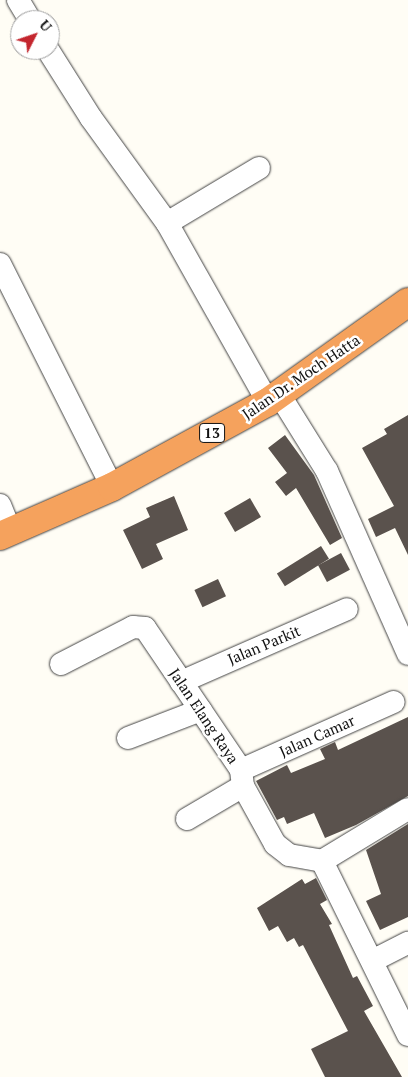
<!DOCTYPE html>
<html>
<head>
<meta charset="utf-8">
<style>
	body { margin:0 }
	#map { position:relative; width:408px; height:1077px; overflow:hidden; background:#fffdf5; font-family:"PT Serif",serif }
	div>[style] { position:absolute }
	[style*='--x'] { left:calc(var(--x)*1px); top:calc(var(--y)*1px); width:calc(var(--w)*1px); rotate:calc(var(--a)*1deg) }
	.building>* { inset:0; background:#5a524d; transform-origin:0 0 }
	.roads { filter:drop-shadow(0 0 1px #444) drop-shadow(0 0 1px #444) }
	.street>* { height:22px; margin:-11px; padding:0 11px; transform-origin:11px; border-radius:11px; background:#fff }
	.highway>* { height:28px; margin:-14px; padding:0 14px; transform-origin:14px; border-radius:14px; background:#f5a25d }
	span { translate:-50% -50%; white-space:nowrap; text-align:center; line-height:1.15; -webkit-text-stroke:5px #fff; paint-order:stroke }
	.shield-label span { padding:1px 4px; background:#fff; border:1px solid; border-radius:4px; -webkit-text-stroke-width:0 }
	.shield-label { font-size:14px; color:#111; font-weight:700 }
	.street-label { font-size:15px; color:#111 }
	.north { position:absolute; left:10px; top:10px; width:50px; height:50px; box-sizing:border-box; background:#fff; border:1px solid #a0a0a0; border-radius:50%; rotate:49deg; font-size:14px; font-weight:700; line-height:20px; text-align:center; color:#111 }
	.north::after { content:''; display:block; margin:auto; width:18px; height:22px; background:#c4262e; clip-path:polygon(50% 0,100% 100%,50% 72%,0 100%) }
</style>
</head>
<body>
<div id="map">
	<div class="building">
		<div style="clip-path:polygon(408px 415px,408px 555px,395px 528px,376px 537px,368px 519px,394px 506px,362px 448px,387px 434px,384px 429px)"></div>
		<div style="clip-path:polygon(285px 435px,314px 475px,342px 538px,330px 545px,296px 488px,286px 496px,275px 482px,287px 473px,268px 448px)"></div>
		<div style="clip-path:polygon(174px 496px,188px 530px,156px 544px,163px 559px,142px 569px,123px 530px,150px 517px,146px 508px)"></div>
		<div style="left:250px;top:498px;width:22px;height:30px;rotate:60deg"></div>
		<div style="left:321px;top:546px;width:15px;height:52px;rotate:58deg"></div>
		<div style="left:341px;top:553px;width:19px;height:26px;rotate:62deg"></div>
		<div style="left:218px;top:579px;width:19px;height:26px;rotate:65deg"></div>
		<div style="clip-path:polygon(408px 717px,408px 796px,356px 825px,325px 838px,314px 813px,287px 824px,284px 817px,277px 820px,256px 781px,287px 765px,291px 773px,325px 759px,320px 749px,335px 742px,338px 750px)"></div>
		<div style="clip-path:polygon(408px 824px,408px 917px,380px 930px,366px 901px,381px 894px,366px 850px)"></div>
		<div style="clip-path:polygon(316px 878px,327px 900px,320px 904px,332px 924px,329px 925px,353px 978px,357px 976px,373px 1006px,364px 1011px,402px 1077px,325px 1077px,311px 1049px,348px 1031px,303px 945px,299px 947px,294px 938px,287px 942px,278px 926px,269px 931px,257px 908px,302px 879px,305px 884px)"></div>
	</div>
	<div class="roads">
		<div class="street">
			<div style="--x:18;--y:0;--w:23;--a:59"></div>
			<div style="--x:48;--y:50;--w:80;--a:57.7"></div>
			<div style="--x:91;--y:118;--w:130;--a:54.1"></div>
			<div style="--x:259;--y:168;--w:107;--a:149.1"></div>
			<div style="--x:167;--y:223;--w:206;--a:60.6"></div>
			<div style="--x:0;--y:264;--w:250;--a:63.3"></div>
			<div style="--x:279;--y:394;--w:91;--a:58.1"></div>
			<div style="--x:327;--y:471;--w:200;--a:66.1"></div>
			<div style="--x:0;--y:505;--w:27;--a:68"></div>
			<div style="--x:61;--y:664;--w:81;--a:-27.2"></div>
			<div style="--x:133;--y:627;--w:12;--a:5"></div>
			<div style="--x:145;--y:628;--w:171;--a:55.9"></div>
			<div style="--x:241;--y:770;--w:16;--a:83"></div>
			<div style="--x:243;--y:786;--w:66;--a:61.1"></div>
			<div style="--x:275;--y:844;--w:18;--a:38"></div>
			<div style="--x:289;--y:855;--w:34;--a:10"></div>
			<div style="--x:181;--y:682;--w:181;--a:-23.7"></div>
			<div style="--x:128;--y:738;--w:78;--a:-21"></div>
			<div style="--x:241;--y:770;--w:167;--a:-24"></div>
			<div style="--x:187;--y:819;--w:65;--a:-30.5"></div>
			<div style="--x:322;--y:861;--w:194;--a:63.7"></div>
			<div style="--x:322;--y:861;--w:100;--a:-31.2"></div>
			<div style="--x:374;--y:960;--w:38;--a:-27"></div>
		</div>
		<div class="highway">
			<div style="--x:0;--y:536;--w:122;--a:-23.6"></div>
			<div style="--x:112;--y:487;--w:178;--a:-28.6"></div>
			<div style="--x:268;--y:402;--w:172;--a:-35.5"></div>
		</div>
	</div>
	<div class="shield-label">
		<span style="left:212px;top:433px">13</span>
	</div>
	<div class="street-label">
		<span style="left:301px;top:377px;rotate:-34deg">Jalan Dr. Moch Hatta</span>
		<span style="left:264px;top:645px;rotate:-23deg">Jalan Parkit</span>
		<span style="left:204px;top:716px;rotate:56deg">Jalan Elang Raya</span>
		<span style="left:317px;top:736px;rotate:-24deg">Jalan Camar</span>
	</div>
	<div class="north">U</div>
</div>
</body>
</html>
